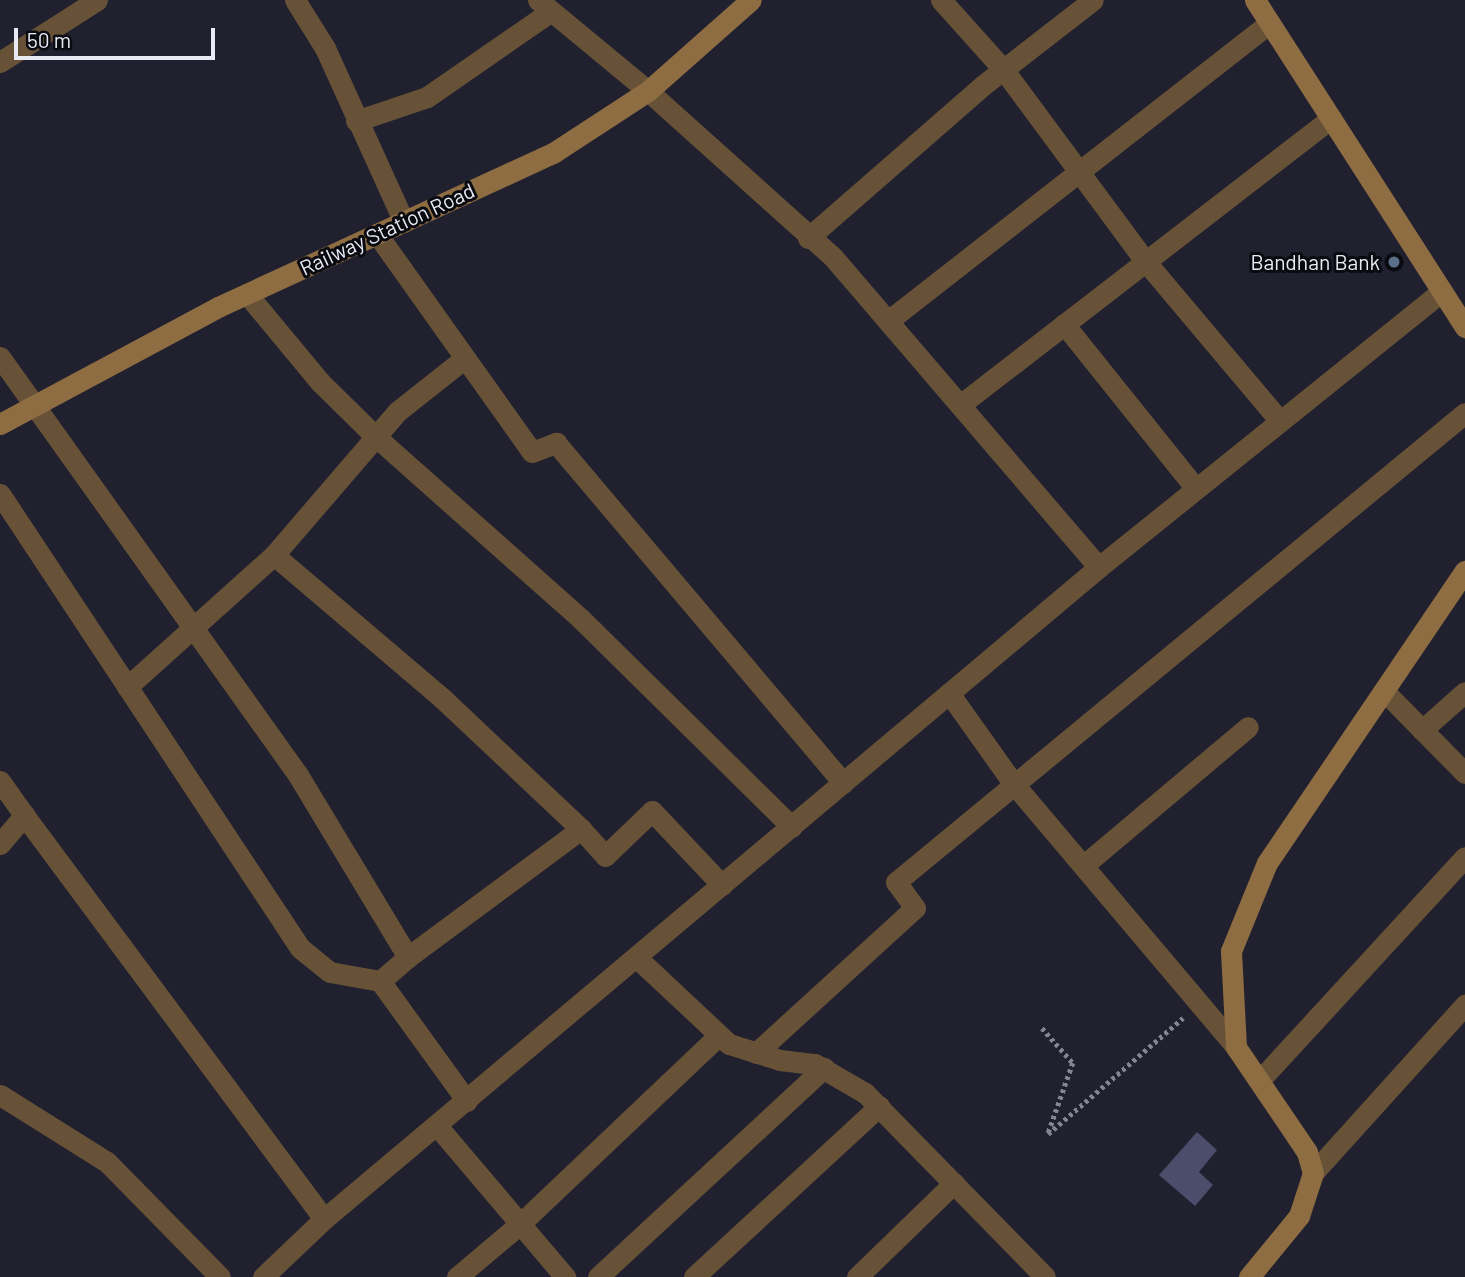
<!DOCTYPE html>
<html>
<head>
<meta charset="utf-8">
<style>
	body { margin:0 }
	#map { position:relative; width:1465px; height:1277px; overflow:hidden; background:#20202e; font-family:Barlow,sans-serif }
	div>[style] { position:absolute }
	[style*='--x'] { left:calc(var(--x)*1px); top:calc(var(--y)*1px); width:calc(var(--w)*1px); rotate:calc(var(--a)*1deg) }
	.building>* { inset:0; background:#4c4d6a }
	.path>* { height:4.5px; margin-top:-2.25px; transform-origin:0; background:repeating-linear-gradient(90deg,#848591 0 3.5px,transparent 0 7px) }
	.street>* { height:21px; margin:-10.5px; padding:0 10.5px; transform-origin:10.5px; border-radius:10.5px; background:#675238 }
	.secondary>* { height:21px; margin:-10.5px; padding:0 10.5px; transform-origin:10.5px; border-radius:10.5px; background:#8e6d42 }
	.dots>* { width:19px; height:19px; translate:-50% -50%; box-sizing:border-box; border:4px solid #0a0b11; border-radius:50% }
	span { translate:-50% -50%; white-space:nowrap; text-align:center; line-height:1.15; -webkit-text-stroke:6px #0a0b11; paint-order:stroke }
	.street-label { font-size:21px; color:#e9eaf4 }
	.poi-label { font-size:21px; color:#e9eaf4 }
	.right { translate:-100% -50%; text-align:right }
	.scale { position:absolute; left:14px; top:28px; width:201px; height:32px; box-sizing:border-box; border:4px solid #e9eaf4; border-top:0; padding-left:9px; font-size:21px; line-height:24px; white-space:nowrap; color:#e9eaf4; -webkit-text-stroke:5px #0a0b11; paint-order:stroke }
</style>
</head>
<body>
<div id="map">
	<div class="building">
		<div style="clip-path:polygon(1197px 1132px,1217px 1150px,1199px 1172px,1213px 1185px,1195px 1206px,1159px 1175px)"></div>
	</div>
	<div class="path">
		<div style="--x:1042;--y:1028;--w:47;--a:48.5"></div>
		<div style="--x:1073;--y:1063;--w:75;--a:109.4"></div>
		<div style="--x:1048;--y:1134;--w:178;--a:-40.7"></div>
	</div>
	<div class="street">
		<div style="--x:295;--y:0;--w:57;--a:58"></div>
		<div style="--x:325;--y:48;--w:191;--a:65.6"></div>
		<div style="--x:538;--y:0;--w:143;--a:39.6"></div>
		<div style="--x:648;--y:91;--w:247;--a:41.9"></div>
		<div style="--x:832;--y:256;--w:410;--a:49.4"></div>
		<div style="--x:941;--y:0;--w:93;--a:48.1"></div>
		<div style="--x:1003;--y:69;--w:240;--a:53.5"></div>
		<div style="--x:1146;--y:262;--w:208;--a:49.9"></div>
		<div style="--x:0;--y:62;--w:115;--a:-32.6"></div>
		<div style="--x:356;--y:121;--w:75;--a:-18.7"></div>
		<div style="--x:427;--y:97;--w:151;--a:-34.7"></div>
		<div style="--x:377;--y:234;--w:267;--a:54.6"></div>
		<div style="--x:532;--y:452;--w:26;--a:-21"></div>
		<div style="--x:556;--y:443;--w:445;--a:49.8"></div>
		<div style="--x:808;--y:238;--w:231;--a:-41.1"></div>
		<div style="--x:982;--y:86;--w:140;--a:-37.8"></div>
		<div style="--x:247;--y:294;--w:114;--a:50.3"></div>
		<div style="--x:320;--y:382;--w:77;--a:44.5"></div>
		<div style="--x:375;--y:436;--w:276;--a:41.6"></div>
		<div style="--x:581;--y:619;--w:296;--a:44.6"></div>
		<div style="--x:888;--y:321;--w:484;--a:-38"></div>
		<div style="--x:1064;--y:324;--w:211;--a:51.3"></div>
		<div style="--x:0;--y:357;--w:513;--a:54.51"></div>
		<div style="--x:298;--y:775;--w:213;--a:58.9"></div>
		<div style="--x:408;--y:957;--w:37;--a:139"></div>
		<div style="--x:380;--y:981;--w:148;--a:54.1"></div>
		<div style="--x:960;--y:405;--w:469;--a:-37.7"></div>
		<div style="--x:0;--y:494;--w:544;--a:56.54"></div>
		<div style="--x:300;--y:948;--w:38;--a:39"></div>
		<div style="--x:330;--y:972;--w:51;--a:10.2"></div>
		<div style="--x:274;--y:555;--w:221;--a:40.4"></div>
		<div style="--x:442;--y:698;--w:191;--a:43.3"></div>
		<div style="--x:127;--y:687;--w:198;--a:-41.9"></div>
		<div style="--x:274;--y:555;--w:190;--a:-49.3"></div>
		<div style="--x:398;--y:411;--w:85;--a:-38.3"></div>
		<div style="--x:1384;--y:691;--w:115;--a:45.4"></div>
		<div style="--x:949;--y:693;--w:110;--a:54.6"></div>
		<div style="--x:1013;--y:783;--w:346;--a:49.8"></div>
		<div style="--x:1422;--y:730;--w:57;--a:-41.5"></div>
		<div style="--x:0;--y:781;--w:42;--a:54.8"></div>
		<div style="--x:0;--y:844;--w:38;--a:-50"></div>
		<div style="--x:24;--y:815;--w:503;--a:53.4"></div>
		<div style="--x:1084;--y:865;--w:214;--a:-40.1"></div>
		<div style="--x:408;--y:957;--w:215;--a:-36.5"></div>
		<div style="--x:581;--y:829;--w:36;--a:48"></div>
		<div style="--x:605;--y:856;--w:65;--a:-43.8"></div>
		<div style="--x:652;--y:811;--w:102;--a:46.6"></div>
		<div style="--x:637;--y:958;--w:126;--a:43.1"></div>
		<div style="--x:729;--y:1044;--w:53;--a:17.4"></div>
		<div style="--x:780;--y:1060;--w:35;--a:7"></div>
		<div style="--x:815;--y:1064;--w:58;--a:30.1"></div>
		<div style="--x:865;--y:1093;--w:257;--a:45.6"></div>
		<div style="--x:756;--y:1053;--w:215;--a:-42.4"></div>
		<div style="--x:915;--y:908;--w:32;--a:-126"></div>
		<div style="--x:896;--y:882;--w:737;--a:-39.5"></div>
		<div style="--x:1259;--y:1081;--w:304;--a:-47.4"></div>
		<div style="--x:0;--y:1095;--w:126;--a:32.1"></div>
		<div style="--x:107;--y:1162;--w:161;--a:45.5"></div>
		<div style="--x:438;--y:1127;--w:197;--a:49.7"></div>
		<div style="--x:1313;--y:1173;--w:227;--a:-47.9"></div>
		<div style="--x:263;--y:1277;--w:84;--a:-43.6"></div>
		<div style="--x:324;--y:1219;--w:1013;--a:-40.07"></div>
		<div style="--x:1099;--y:567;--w:440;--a:-38.8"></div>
		<div style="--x:457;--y:1277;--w:82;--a:-40.1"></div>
		<div style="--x:520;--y:1224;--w:273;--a:-43.5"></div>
		<div style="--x:598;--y:1277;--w:308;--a:-42.8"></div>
		<div style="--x:694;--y:1277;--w:252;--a:-42.7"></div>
		<div style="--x:857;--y:1277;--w:135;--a:-44.1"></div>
	</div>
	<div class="secondary">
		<div style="--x:1255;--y:0;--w:389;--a:57.3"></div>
		<div style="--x:0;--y:424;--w:247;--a:-28.2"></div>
		<div style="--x:218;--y:307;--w:369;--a:-24.7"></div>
		<div style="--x:553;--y:153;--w:113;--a:-33.1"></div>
		<div style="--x:648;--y:91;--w:137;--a:-41.5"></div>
		<div style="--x:1249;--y:1277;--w:79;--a:-50.7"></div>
		<div style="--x:1299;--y:1216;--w:45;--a:-72"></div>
		<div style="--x:1313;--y:1173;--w:22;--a:-106"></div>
		<div style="--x:1307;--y:1152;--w:127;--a:-124.1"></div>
		<div style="--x:1236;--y:1047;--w:96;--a:-93"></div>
		<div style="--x:1231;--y:951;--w:95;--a:-67.8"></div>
		<div style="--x:1267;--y:863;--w:353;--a:-55.9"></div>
	</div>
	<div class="dots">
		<div style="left:1394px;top:262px;background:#5c6f8a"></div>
	</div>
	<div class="street-label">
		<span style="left:387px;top:229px;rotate:-25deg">Railway Station Road</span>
	</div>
	<div class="poi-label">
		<span class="right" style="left:1380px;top:262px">Bandhan Bank</span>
	</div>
	<div class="scale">50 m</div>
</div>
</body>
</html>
